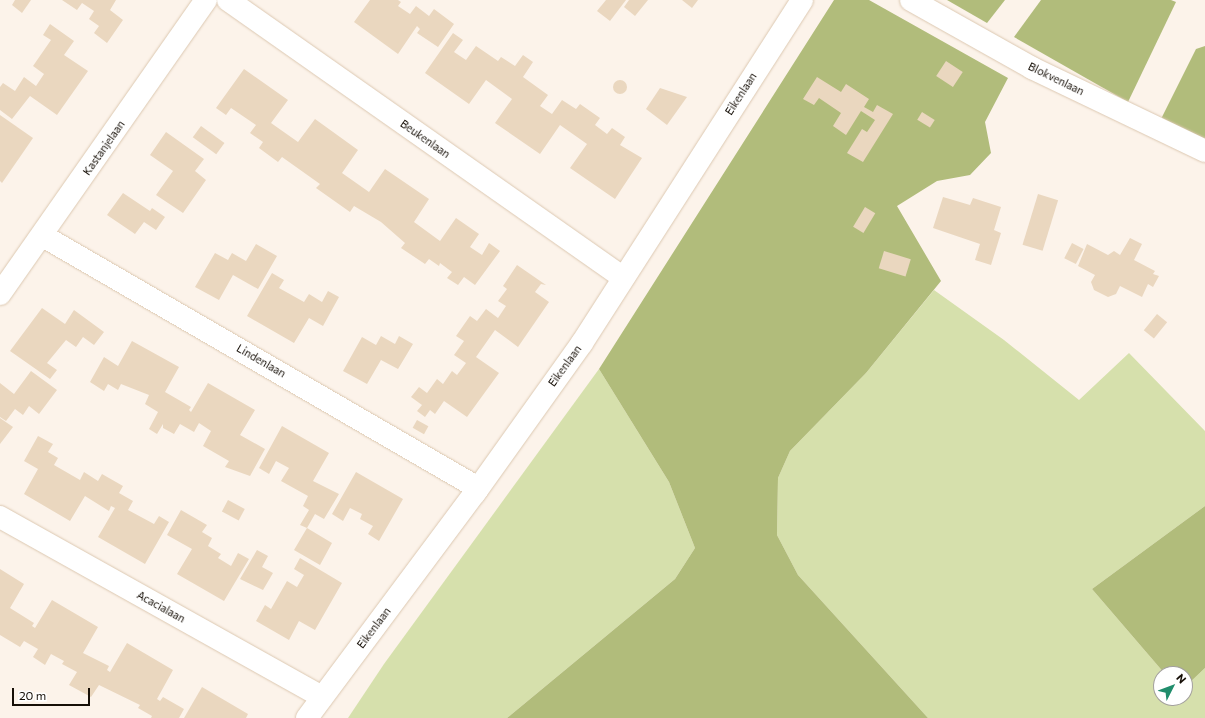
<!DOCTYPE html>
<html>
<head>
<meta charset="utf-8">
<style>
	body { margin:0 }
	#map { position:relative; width:1205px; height:718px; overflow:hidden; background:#fcf3ea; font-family:Commissioner,sans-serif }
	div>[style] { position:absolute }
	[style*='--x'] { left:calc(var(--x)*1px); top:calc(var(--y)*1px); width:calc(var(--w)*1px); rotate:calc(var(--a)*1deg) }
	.green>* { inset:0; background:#d6e0ac }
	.forest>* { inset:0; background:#b1bc7b }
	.building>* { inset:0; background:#ead7bf; transform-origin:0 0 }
	.round { border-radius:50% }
	.roads { filter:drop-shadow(0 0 1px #dcc8b1) drop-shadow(0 0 1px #dcc8b1) }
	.minor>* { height:22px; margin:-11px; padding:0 11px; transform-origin:11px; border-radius:11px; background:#fff }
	span { translate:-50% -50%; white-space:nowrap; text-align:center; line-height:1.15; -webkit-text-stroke:4px #fff; paint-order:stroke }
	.street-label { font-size:11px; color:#160f07 }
	.north { position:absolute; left:1153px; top:666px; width:40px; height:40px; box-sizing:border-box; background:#fff; border:1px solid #a29f9c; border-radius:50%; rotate:48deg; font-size:11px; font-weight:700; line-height:16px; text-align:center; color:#160f07 }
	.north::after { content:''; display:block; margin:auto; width:14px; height:18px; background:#208d6c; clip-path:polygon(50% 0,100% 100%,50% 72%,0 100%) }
	.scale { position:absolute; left:12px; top:688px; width:78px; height:18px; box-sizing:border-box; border:2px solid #160f07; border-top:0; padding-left:5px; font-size:12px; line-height:14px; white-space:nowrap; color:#160f07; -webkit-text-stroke:3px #fff; paint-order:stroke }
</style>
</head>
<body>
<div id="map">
	<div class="green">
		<div style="clip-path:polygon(934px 290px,1004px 340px,1079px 400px,1129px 353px,1205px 431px,1205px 506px,1092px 589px,1165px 674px,1161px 674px,1161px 698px,1185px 698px,1185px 687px,1205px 668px,1205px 718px,928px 718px,798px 575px,777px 535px,778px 478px,790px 451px,866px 373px)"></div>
		<div style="clip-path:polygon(599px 369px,669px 482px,695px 548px,675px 579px,507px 718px,348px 718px,384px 664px)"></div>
	</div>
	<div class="forest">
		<div style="clip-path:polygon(834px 0,869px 0,1008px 78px,985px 122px,991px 153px,970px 175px,937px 181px,897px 206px,941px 281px,866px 373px,790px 451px,778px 478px,777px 535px,798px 575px,928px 718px,507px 718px,675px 579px,695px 548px,669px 482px,599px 369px)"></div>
		<div style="clip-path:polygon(947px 0,1005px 0,987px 23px)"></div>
		<div style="clip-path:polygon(1041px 0,1171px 0,1176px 2px,1128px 102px,1014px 37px)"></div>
		<div style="clip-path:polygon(1205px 46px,1205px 141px,1161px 119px,1196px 49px)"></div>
		<div style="clip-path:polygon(1205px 506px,1205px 668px,1185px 687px,1185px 674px,1165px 674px,1092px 589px)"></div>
	</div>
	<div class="building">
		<div style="clip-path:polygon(15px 0,31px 0,22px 13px,12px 5px)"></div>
		<div style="clip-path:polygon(62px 0,116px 0,110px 10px,123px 20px,107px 43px,94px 33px,99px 26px,89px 19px,94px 11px,82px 3px,77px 10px)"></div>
		<div style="clip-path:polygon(370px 0,398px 0,401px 2px,398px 6px,410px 14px,416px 6px,429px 16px,434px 9px,454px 24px,438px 47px,417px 33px,420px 29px,417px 26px,398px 54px,354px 22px)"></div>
		<div style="clip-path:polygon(606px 0,626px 0,610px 21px,597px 11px)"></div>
		<div style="clip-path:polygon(629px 0,648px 0,635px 16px,624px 7px)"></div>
		<div style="clip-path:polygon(682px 0,698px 0,692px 8px)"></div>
		<div style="clip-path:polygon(50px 24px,74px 41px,64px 55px,88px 71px,57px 115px,30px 96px,12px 119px,0 110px,0 87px,3px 83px,15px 91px,24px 77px,36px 86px,44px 74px,33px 66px,51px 40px,43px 35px)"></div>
		<div style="clip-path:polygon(453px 33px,463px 40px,454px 52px,466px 60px,476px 46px,498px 61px,501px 57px,515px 66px,523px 55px,533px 62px,523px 77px,548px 95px,540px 106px,552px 114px,562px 100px,576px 109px,580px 104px,600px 118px,595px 125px,607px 134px,612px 128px,625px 137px,620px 145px,642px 158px,615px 199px,570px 168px,587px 144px,560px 125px,540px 154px,495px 123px,512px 99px,486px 80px,469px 104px,425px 73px)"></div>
		<div style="left:946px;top:61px;width:20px;height:18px;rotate:33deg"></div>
		<div style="clip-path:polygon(244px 69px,288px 100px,271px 123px,298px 142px,315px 119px,358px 150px,342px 173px,369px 192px,385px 169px,429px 199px,414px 222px,440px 241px,456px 218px,479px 234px,470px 247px,482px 255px,489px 243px,500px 251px,475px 285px,464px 277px,458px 285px,447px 278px,452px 272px,440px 263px,439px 266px,429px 259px,425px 264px,401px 248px,405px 243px,381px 222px,354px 206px,350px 212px,316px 188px,320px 184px,282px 157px,278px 162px,259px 148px,263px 142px,250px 133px,256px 125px,231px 108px,226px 115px,216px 108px)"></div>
		<div style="clip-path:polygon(817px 77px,841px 92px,846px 84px,869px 99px,864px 107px,873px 112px,877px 105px,893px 114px,863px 162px,847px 153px,862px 129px,867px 132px,875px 120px,861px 111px,846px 135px,833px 126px,841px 113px,819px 98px,814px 105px,803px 99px)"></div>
		<div class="round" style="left:613px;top:80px;width:14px;height:14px"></div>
		<div style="clip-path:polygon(660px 88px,687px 97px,667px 125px,646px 109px)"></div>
		<div style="left:922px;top:112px;width:15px;height:9px;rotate:32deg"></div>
		<div style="clip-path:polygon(0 115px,33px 138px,2px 183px,0 181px)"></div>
		<div style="left:201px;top:126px;width:29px;height:14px;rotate:36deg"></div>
		<div style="clip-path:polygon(166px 132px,204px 159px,195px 171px,206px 180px,183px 213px,156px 195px,173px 171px,150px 155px)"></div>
		<div style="clip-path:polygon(123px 193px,150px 211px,152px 208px,165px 217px,156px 230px,144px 222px,135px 234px,107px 215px)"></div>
		<div style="left:1038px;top:194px;width:21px;height:53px;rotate:17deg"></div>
		<div style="clip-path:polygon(943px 197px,970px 205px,973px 198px,1001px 207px,994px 230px,1001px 233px,991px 265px,975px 260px,980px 244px,933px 228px)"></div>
		<div style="left:865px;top:207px;width:12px;height:23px;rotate:31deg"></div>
		<div style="clip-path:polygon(1130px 238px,1142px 244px,1134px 260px,1155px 271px,1153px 274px,1159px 276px,1153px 287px,1148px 284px,1142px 297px,1120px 286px,1116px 294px,1108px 297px,1094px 290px,1091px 282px,1095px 275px,1078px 266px,1087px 244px,1108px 255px,1114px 251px,1120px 255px)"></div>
		<div style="left:1072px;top:243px;width:13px;height:17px;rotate:27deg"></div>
		<div style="clip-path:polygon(256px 244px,277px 256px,258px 289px,233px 275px,219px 300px,195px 287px,215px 253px,228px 260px,232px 253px,246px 261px)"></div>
		<div style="left:884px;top:251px;width:28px;height:18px;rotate:17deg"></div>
		<div style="clip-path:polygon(517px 265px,546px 285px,541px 284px,535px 292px,549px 302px,518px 347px,495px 330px,476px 357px,499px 373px,467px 417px,444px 401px,435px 414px,430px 410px,425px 417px,417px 411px,422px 405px,411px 397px,419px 387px,427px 393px,437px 379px,443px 384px,452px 371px,457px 375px,466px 363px,454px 355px,464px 341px,456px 336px,470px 316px,477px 321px,486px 309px,498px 318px,506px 306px,498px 301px,507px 289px,503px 286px)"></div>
		<div style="clip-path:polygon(272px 273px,284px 280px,279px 288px,304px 302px,309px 294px,322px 302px,328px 291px,339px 297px,323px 326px,309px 318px,294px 343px,247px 316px)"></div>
		<div style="clip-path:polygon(42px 308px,65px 324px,74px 310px,104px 332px,94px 345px,83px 337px,76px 347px,66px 340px,47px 363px,57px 370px,50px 379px,10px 351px)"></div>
		<div style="left:1157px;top:314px;width:13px;height:21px;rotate:39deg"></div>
		<div style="clip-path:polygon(381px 336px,395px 344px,399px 336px,413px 344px,398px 369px,381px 360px,367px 384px,343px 371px,362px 337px,376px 345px)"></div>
		<div style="clip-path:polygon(132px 341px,179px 367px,165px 392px,191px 407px,189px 410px,191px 412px,208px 383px,255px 410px,240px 435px,265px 449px,250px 476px,225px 467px,229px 461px,203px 446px,211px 431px,199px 423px,194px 432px,180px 424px,174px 434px,163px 428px,163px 424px,157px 434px,149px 429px,158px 412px,145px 404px,149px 395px,121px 384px,118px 390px,108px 384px,104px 391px,90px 382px,104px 357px,118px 366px)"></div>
		<div style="clip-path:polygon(31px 371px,57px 390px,39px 414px,29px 406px,23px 415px,15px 409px,6px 421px,0 417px,0 383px,14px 394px)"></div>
		<div style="clip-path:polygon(0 418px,13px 427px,0 444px)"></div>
		<div style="left:417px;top:420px;width:13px;height:9px;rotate:29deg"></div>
		<div style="clip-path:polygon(282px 426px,329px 453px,313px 481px,339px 494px,324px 519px,315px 514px,307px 528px,332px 543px,320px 565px,294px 550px,307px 528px,300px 525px,309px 510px,303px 506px,308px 496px,281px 481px,289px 468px,276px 461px,269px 474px,259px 468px)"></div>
		<div style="clip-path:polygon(38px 436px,53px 444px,48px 452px,58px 458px,54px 465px,80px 480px,84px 472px,98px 481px,102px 474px,123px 486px,119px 493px,133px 501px,128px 510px,154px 524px,159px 516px,169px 522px,145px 564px,98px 537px,115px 508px,111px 506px,109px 511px,85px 496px,70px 521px,24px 494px,38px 469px,24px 461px)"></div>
		<div style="clip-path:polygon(356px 472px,403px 499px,379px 541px,368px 534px,373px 526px,360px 519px,362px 514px,350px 508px,343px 521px,332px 514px)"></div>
		<div style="left:228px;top:500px;width:19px;height:13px;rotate:28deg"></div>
		<div style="clip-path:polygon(181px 510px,207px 525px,202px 532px,212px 538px,208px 546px,221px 554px,218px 558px,231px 566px,238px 553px,249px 559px,224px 601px,177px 574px,192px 549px,167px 535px)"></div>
		<div style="clip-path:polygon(257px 550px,268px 556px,262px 567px,273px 573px,263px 590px,240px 579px)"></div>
		<div style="clip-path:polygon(300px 558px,342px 583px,315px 630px,299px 621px,289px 640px,256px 621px,265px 605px,271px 609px,287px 581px,297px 587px,304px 575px,294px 569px)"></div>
		<div style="clip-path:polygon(0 569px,24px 584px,10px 608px,34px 623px,32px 626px,35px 628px,52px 600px,98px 627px,83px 653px,109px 666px,107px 670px,110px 672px,127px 643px,173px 670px,157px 699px,160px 701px,163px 697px,184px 709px,179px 718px,151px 718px,152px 716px,138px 708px,140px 705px,99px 685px,91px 697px,69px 685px,77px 672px,62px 664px,64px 661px,51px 654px,45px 665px,33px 657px,38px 649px,24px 641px,20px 647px,0 635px)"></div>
		<div style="clip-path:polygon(202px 687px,248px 714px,246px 718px,184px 718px)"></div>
	</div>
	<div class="roads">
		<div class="minor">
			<div style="--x:228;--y:0;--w:483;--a:35.1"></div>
			<div style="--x:911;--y:0;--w:139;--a:29.3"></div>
			<div style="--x:1032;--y:68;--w:192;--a:25.6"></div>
			<div style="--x:43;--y:236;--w:503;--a:30.08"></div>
			<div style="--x:0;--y:294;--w:359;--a:-55"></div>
			<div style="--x:0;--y:517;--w:369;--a:29.2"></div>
			<div style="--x:307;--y:718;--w:281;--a:-53.3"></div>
			<div style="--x:475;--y:493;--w:184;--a:-54.5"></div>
			<div style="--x:582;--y:343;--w:407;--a:-57.3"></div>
		</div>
	</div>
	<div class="street-label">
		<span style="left:1056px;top:79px;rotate:26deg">Blokvenlaan</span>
		<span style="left:741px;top:94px;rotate:-57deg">Eikenlaan</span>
		<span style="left:425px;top:139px;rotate:35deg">Beukenlaan</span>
		<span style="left:104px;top:148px;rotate:-55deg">Kastanjelaan</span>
		<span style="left:261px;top:361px;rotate:30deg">Lindenlaan</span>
		<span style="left:565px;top:366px;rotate:-54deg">Eikenlaan</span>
		<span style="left:161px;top:607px;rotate:29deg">Acacialaan</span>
		<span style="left:374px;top:628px;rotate:-53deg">Eikenlaan</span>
	</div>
	<div class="north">N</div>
	<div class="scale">20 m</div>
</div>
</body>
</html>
